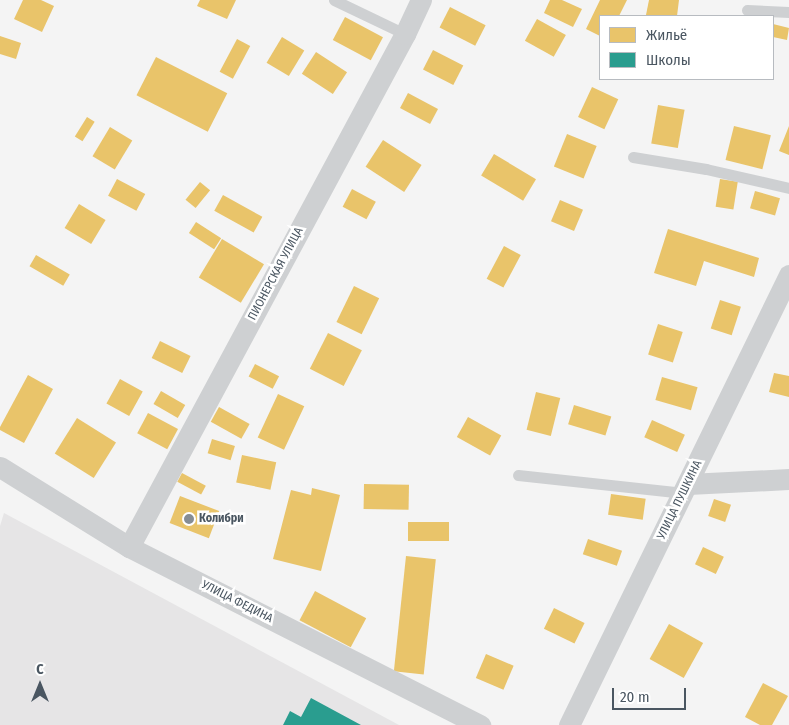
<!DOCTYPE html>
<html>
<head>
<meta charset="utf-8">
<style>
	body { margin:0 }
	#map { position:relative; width:789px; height:725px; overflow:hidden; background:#f4f4f4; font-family:"Fira Sans Condensed",sans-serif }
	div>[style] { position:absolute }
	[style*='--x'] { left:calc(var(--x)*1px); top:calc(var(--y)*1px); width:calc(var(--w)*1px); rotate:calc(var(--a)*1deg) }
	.education>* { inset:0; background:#e6e5e6 }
	.homes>* { inset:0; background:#e9c46a; transform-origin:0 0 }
	.schools>* { inset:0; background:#2a9d8f }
	.lane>* { height:11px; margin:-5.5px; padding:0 5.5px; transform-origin:5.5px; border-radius:5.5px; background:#ced0d2 }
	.street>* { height:21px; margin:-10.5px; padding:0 10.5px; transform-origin:10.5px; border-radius:10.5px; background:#ced0d2 }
	.dots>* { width:14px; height:14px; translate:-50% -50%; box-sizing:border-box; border:2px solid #fff; border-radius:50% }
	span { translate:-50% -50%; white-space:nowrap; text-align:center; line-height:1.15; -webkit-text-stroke:5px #fff; paint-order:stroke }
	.street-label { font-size:12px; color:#4a5661 }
	.poi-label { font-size:12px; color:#4a5661; font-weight:700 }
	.left { translate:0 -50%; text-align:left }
	.legend { position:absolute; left:599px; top:15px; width:175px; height:65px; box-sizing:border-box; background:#fff; border:1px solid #b7bbc0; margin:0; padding:6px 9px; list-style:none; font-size:15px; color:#4a5661 }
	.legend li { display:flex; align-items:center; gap:10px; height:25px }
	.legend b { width:25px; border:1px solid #b7bbc0 }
	.north { position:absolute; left:15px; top:660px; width:50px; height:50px; -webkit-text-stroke:4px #fff; paint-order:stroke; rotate:0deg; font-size:14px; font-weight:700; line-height:20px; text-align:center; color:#4a5661 }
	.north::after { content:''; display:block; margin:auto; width:18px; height:22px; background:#4a5661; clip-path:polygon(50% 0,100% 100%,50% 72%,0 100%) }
	.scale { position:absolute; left:612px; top:688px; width:74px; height:22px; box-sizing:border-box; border:2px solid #4a5661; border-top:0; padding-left:6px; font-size:15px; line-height:18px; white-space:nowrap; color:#4a5661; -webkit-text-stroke:4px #fff; paint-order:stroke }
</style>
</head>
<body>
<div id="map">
	<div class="education">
		<div style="clip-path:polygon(4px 513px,399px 725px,0 725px,0 526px)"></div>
	</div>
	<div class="homes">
		<div style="clip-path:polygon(23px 0,41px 0,54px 6px,42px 32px,14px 19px)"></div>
		<div style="clip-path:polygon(200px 0,236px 0,227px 19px,197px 6px)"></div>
		<div style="clip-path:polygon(550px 0,562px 0,582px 9px,573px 27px,544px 13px)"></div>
		<div style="clip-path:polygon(600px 0,627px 0,619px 16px,600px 16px,600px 36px,586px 29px)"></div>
		<div style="clip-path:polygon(649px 0,679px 0,677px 16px,646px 15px)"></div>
		<div style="left:450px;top:7px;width:40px;height:23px;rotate:27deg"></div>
		<div style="left:345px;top:17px;width:43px;height:26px;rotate:28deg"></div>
		<div style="left:537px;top:19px;width:33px;height:25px;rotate:29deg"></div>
		<div style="clip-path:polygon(773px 24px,789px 28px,787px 40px,773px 37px)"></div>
		<div style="clip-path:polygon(0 36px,21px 43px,16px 59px,0 54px)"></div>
		<div style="left:282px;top:37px;width:26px;height:30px;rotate:31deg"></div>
		<div style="left:237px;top:39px;width:15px;height:37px;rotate:28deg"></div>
		<div style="left:433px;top:50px;width:34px;height:22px;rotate:27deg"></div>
		<div style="left:316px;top:52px;width:37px;height:26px;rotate:33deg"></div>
		<div style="left:156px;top:57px;width:80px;height:43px;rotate:27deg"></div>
		<div style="left:592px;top:87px;width:29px;height:33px;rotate:25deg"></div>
		<div style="left:408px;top:93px;width:34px;height:17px;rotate:28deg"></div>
		<div style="left:658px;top:105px;width:27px;height:39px;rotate:10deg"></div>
		<div style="left:87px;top:117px;width:9px;height:23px;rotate:32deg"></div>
		<div style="left:734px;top:126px;width:38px;height:35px;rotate:14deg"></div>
		<div style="clip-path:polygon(789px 126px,789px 155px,779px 151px)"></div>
		<div style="left:110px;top:127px;width:26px;height:34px;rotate:31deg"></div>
		<div style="left:567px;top:134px;width:32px;height:35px;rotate:22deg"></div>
		<div style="left:383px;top:140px;width:46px;height:32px;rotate:33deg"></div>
		<div style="left:494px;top:154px;width:49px;height:25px;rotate:31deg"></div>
		<div style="left:117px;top:179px;width:32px;height:19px;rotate:28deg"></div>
		<div style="left:720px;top:179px;width:18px;height:28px;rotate:9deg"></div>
		<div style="left:200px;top:182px;width:13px;height:23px;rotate:39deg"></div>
		<div style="left:352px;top:189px;width:27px;height:20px;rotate:28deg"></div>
		<div style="left:755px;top:191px;width:26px;height:18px;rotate:16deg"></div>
		<div style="left:223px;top:195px;width:45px;height:18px;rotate:29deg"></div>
		<div style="left:560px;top:200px;width:25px;height:23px;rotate:23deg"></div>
		<div style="left:79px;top:204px;width:31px;height:28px;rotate:31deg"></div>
		<div style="left:196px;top:222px;width:30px;height:13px;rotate:33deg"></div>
		<div style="clip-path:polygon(668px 229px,759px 258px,754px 277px,704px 261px,696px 286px,654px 273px)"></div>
		<div style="left:222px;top:239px;width:49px;height:45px;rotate:31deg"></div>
		<div style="left:504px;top:246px;width:19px;height:37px;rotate:28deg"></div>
		<div style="left:36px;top:255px;width:39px;height:13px;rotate:30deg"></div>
		<div style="left:354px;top:286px;width:28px;height:40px;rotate:26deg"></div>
		<div style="left:720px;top:300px;width:22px;height:30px;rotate:18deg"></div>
		<div style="left:658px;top:324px;width:26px;height:32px;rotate:18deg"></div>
		<div style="left:328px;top:333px;width:38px;height:40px;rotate:27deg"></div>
		<div style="left:160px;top:341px;width:34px;height:19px;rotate:26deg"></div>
		<div style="left:255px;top:364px;width:27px;height:14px;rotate:27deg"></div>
		<div style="clip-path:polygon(774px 373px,789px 376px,789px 397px,769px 392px)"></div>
		<div style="clip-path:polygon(28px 375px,53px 389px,24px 443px,0 430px,0 427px)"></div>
		<div style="left:662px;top:377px;width:37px;height:24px;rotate:16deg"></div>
		<div style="left:120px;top:379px;width:26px;height:28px;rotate:29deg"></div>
		<div style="left:161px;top:391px;width:28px;height:15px;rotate:30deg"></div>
		<div style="left:536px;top:392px;width:25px;height:39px;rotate:14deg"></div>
		<div style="left:278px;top:394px;width:29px;height:48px;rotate:25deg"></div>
		<div style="left:574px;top:405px;width:39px;height:20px;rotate:17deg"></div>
		<div style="left:219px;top:407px;width:35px;height:17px;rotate:29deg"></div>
		<div style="left:148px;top:413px;width:34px;height:23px;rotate:28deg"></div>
		<div style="left:468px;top:417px;width:38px;height:23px;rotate:29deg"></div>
		<div style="left:77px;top:418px;width:46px;height:42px;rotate:32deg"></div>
		<div style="left:652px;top:420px;width:36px;height:19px;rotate:24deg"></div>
		<div style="left:212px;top:439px;width:24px;height:15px;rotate:17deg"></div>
		<div style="left:242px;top:455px;width:35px;height:28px;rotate:12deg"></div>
		<div style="left:182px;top:473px;width:27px;height:10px;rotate:28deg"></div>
		<div style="left:364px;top:484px;width:45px;height:25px;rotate:1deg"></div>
		<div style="clip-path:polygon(312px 488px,340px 495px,321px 571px,273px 559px,291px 490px,311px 495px)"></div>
		<div style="left:611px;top:494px;width:35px;height:21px;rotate:8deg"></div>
		<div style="left:180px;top:496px;width:42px;height:29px;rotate:21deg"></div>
		<div style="left:714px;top:499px;width:18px;height:18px;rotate:19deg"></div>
		<div style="left:449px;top:522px;width:19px;height:41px;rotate:90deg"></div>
		<div style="left:588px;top:539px;width:36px;height:16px;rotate:19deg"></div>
		<div style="left:703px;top:547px;width:23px;height:19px;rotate:25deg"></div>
		<div style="left:406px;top:556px;width:30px;height:116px;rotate:6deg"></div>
		<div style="left:315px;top:591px;width:58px;height:33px;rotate:28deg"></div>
		<div style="left:554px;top:608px;width:34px;height:23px;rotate:26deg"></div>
		<div style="left:669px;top:624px;width:39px;height:40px;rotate:29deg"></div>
		<div style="left:486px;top:654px;width:30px;height:26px;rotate:23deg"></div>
		<div style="clip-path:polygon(763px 683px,788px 696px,772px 725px,760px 725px,745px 717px)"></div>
	</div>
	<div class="schools">
		<div style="clip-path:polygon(311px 698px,361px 725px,283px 725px,290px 711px,301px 717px)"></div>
	</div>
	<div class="lane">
		<div style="--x:334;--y:0;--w:79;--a:25.6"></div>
		<div style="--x:747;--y:10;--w:42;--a:2.7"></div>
		<div style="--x:633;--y:157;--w:74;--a:9.3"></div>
		<div style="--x:706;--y:169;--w:85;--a:12.9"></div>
		<div style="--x:518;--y:475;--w:167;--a:6.2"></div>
	</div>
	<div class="street">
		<div style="--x:0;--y:467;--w:152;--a:31.8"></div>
		<div style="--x:129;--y:547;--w:394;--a:26.9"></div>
		<div style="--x:688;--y:484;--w:101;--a:-2.8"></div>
		<div style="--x:129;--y:547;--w:583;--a:-61.72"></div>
		<div style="--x:405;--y:34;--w:38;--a:-65"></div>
		<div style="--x:569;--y:725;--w:501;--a:-63.95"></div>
	</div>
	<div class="dots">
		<div style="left:189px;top:519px;background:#868d94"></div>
	</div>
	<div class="street-label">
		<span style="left:276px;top:274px;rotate:-62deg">ПИОНЕРСКАЯ УЛИЦА</span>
		<span style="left:680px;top:500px;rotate:-64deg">УЛИЦА ПУШКИНА</span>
		<span style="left:237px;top:602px;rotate:27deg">УЛИЦА ФЕДИНА</span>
	</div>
	<div class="poi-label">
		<span class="left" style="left:199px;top:519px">Колибри</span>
	</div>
	<ul class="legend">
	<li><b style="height:14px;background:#e9c46a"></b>Жильё</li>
	<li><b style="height:14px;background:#2a9d8f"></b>Школы</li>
	</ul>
	<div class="north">С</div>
	<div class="scale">20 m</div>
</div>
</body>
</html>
